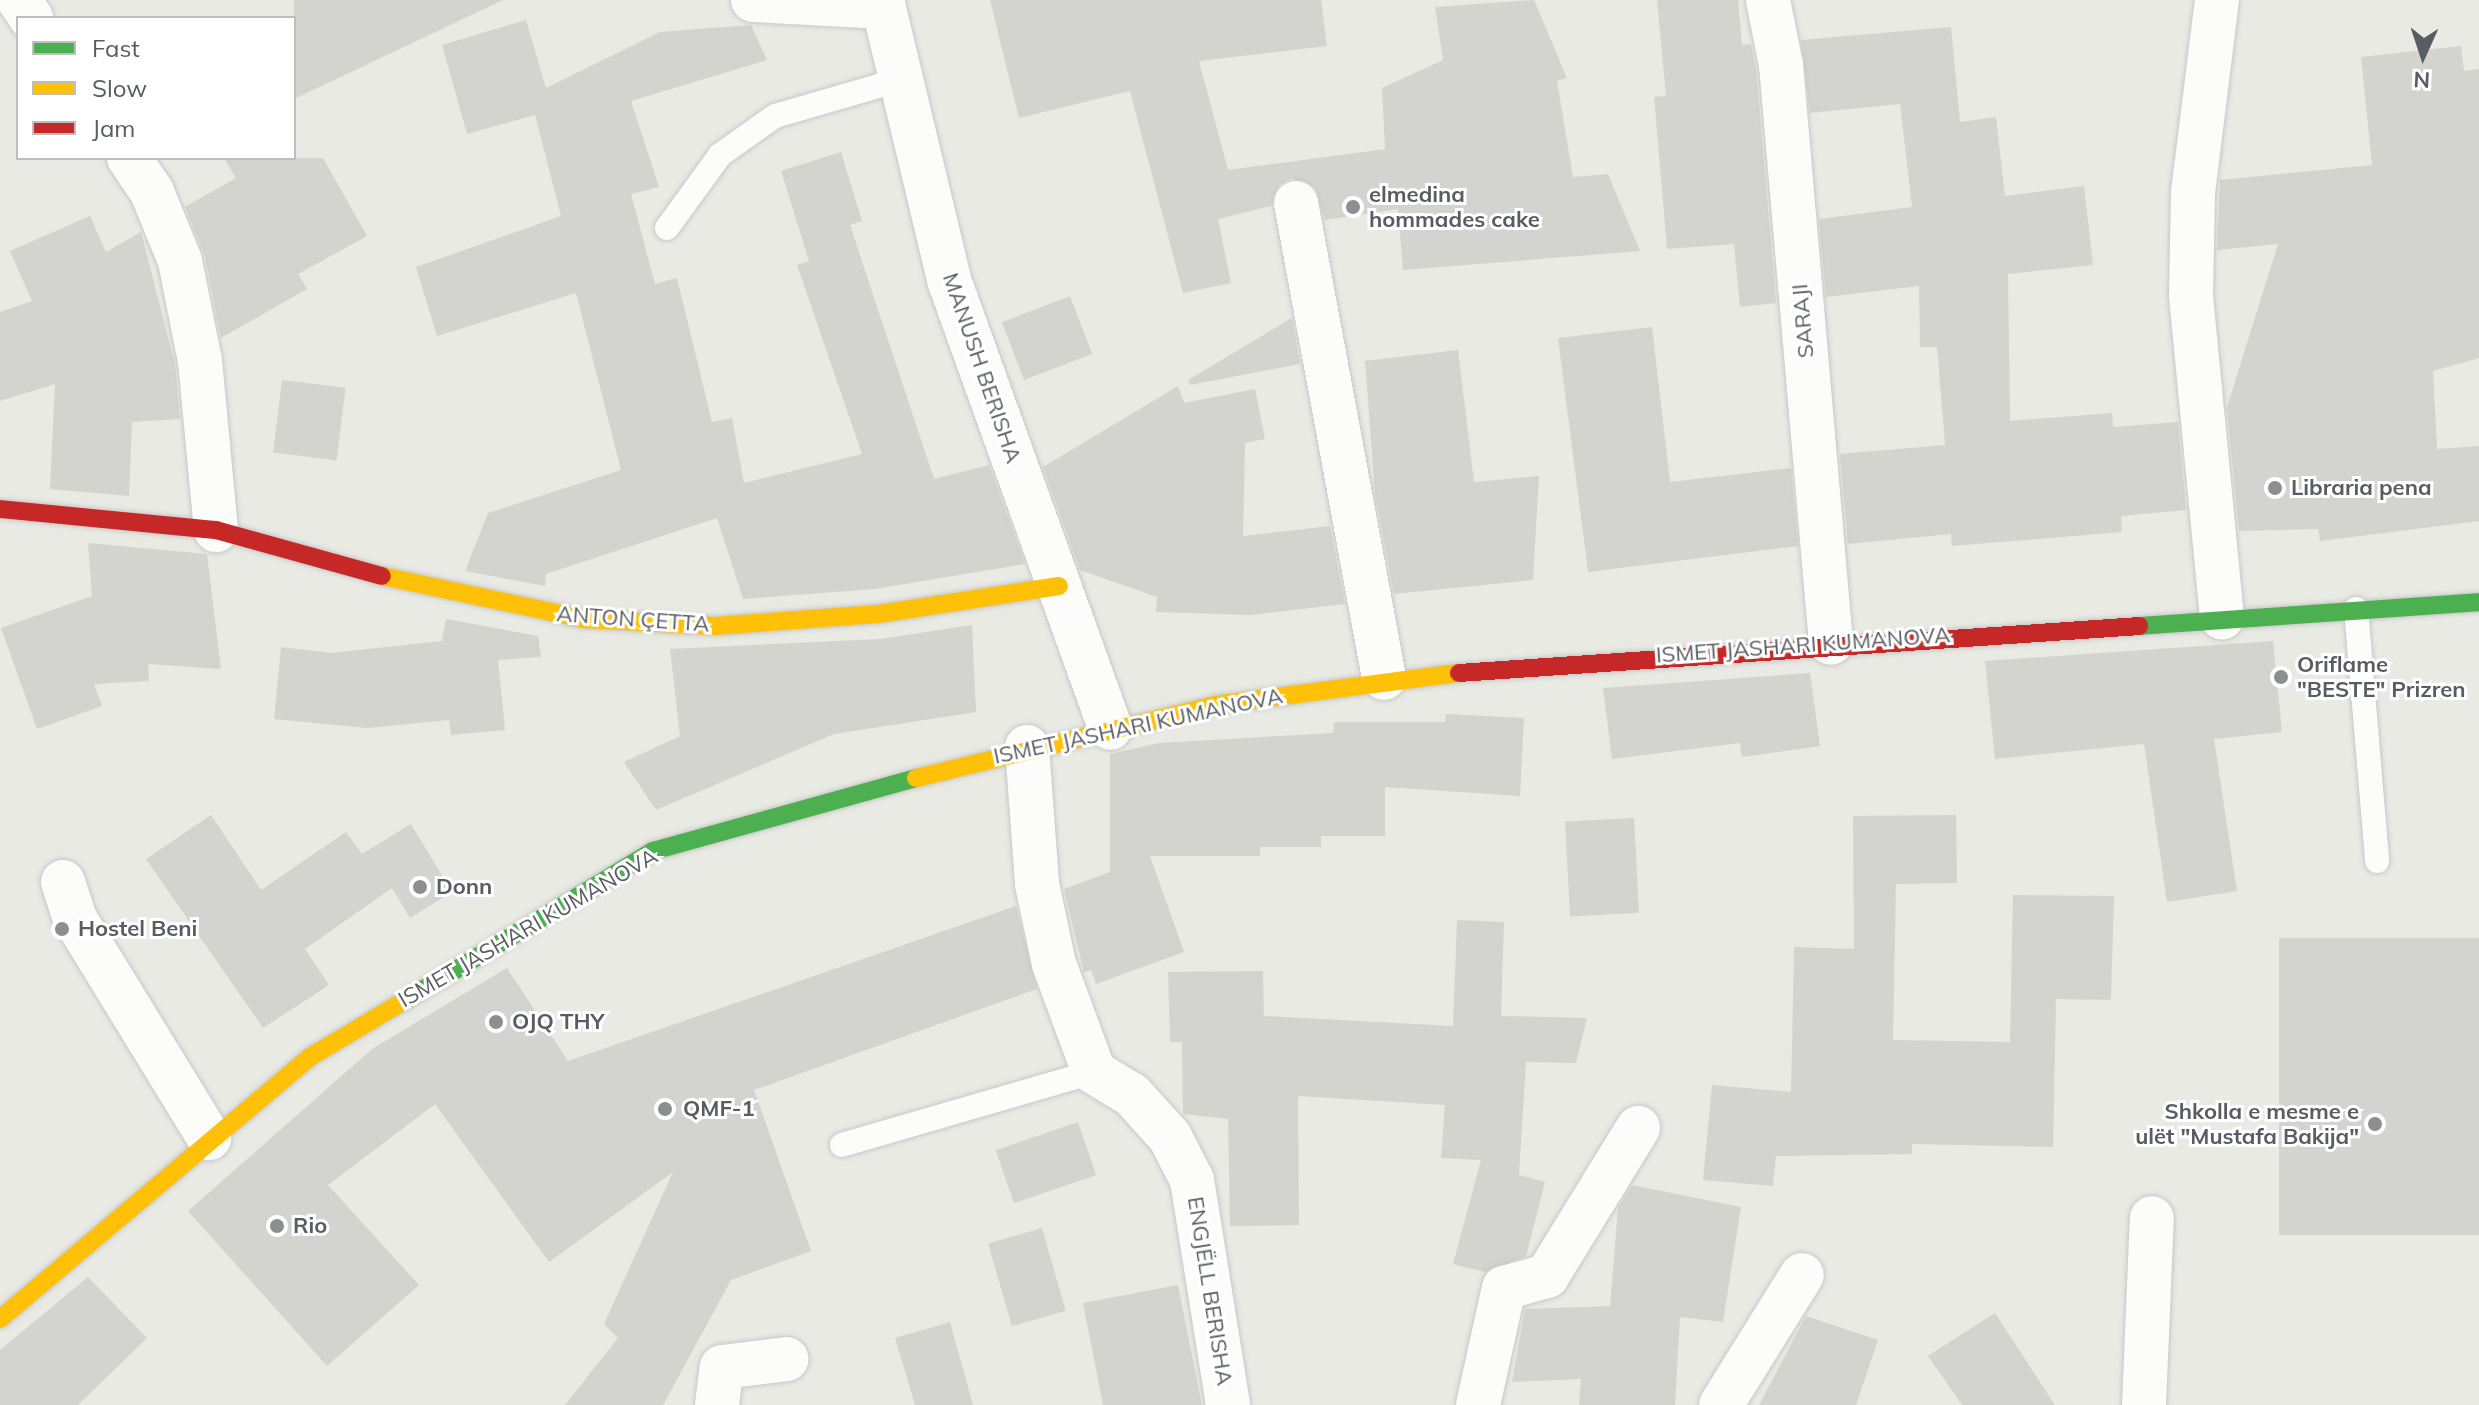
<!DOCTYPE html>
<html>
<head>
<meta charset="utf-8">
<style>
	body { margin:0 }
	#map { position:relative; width:2479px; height:1405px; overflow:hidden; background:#eaeae4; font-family:Mulish,sans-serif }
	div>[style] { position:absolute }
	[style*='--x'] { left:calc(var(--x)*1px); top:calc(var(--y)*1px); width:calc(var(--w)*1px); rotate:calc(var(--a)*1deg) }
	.building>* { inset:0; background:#d3d3cf; transform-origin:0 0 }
	.roads { filter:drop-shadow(0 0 2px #c6c8c6) drop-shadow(0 0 2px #c6c8c6) }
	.lane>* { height:24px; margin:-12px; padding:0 12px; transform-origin:12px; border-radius:12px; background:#fcfcfb }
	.street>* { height:44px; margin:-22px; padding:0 22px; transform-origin:22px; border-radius:22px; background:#fcfcfb }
	.fast>* { height:18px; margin:-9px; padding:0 9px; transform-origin:9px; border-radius:9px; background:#4caf50 }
	.slow>* { height:18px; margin:-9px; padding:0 9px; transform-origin:9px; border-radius:9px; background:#ffc107 }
	.jam>* { height:18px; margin:-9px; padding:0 9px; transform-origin:9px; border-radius:9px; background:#c62828 }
	.dots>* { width:22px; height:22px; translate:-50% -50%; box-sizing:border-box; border:4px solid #fff; border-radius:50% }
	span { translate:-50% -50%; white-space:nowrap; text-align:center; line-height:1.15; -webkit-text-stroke:6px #fff; paint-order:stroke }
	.poi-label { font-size:22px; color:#595c62; font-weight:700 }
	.left { translate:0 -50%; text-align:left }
	.right { translate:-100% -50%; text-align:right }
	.street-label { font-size:22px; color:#595c62 }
	.legend { position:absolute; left:16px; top:16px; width:280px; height:144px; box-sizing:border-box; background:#fff; border:2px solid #bdbec0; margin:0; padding:10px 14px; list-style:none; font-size:24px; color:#595c62 }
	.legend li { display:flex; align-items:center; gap:16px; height:40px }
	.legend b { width:40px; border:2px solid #bdbec0 }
	.north { position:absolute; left:2383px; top:16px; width:80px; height:80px; -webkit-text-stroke:6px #fff; paint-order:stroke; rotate:183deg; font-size:22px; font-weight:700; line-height:32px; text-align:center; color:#595c62 }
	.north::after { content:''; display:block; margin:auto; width:28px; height:36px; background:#595c62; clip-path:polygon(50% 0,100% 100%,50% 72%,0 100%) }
</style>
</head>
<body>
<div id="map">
	<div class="building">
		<div style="clip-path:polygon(294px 0,503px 0,294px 99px)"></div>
		<div style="clip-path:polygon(990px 0,1321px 0,1327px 46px,1199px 61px,1228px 170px,1385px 149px,1382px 88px,1443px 60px,1435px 7px,1534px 0,1567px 78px,1557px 81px,1573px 177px,1608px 174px,1640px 251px,1403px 270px,1398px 209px,1325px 220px,1315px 187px,1292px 178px,1279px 185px,1271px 206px,1218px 219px,1231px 283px,1183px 293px,1130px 91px,1019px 118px)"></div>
		<div style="clip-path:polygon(1657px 0,1738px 0,1742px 45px,1751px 44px,1756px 69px,1776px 303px,1740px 307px,1734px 244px,1667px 249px,1654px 97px,1666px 96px)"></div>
		<div style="clip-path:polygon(526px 20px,546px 88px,660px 32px,751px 25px,767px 60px,631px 101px,659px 187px,631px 194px,655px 284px,677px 278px,712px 422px,732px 418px,744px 483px,862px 454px,797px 265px,809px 261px,781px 171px,841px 152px,862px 221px,850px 225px,934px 479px,989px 465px,1025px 564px,875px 589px,743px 599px,717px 518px,546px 574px,545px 586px,465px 571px,488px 513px,621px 470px,576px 293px,437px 336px,416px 267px,561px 216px,535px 115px,467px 134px,442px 45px)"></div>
		<div style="clip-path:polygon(1951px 27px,1960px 122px,1996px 117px,2005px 196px,2084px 186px,2093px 265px,2008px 274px,2010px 421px,2112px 413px,2113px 427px,2178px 422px,2186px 510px,2121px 516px,2122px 532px,1952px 546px,1951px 534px,1848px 544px,1840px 454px,1945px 445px,1937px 347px,1920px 347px,1919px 286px,1826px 297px,1819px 219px,1912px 207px,1900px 104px,1810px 113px,1801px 40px)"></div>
		<div style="clip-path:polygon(2461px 46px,2464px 71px,2479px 69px,2479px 358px,2433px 371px,2437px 449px,2479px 446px,2479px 521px,2320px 541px,2318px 529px,2239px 531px,2227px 407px,2278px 244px,2217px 250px,2220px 180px,2372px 165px,2361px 57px)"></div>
		<div style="clip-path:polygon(224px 158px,323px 158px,367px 236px,298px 274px,307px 289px,221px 338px,205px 256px,185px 207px,236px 178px)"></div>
		<div style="clip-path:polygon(90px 216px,106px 252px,141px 232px,175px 364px,180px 419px,132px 422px,129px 496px,50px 489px,55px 384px,0 401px,0 312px,32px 301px,10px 251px)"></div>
		<div style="left:1070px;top:296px;width:62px;height:73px;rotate:69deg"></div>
		<div style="clip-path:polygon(1292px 318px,1300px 364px,1190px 385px,1188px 380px)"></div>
		<div style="clip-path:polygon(1652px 327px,1670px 482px,1791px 468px,1798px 546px,1588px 572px,1558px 338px)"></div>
		<div style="clip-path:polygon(1458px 350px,1474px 482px,1539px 476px,1533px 580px,1394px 594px,1375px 493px,1365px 361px)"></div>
		<div style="left:282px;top:380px;width:64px;height:73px;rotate:7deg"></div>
		<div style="clip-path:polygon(1178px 386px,1184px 403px,1255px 389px,1265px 439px,1245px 443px,1243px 536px,1330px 526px,1345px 604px,1251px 615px,1156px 612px,1157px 597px,1080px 570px,1043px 467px)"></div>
		<div style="clip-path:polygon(88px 543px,207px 554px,221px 669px,148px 664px,149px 681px,94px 684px,102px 706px,37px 729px,1px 628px,92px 596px)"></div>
		<div style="clip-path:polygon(446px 619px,538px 636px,541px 657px,498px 660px,505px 730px,451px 735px,449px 720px,367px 728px,274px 719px,281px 647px,331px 653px,442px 641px)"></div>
		<div style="clip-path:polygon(972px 625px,976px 712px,834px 734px,656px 810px,624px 762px,680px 736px,670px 649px,880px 639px)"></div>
		<div style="clip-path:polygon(2273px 641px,2282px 732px,2214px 739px,2237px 891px,2167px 902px,2144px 744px,1995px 759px,1985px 661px)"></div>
		<div style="clip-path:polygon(1810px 673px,1820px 746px,1742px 757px,1740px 743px,1612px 759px,1603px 688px)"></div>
		<div style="clip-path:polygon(1446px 714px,1524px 718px,1520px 796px,1385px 787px,1385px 836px,1321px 836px,1321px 847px,1260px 847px,1260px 856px,1150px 856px,1184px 952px,1096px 984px,1091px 970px,1084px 972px,1064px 889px,1110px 872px,1110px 754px,1159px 743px,1333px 733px,1334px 722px,1445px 722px)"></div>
		<div style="clip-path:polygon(211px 815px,261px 890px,346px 832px,362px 854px,411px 824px,452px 892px,410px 918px,392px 888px,305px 949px,329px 985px,263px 1028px,146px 859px)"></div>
		<div style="clip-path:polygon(1956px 815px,1957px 883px,1896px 884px,1893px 1040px,2010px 1042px,2013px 895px,2114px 896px,2111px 1000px,2056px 999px,2053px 1147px,1912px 1144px,1912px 1154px,1776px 1156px,1773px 1186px,1703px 1180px,1712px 1085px,1791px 1092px,1794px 947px,1854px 949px,1853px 816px)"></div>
		<div style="left:1634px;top:818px;width:95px;height:69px;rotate:87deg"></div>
		<div style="clip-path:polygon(1016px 906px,1037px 989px,754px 1090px,811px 1251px,731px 1280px,663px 1405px,565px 1405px,618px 1338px,604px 1324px,673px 1172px,549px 1262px,435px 1104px,328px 1185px,419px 1285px,327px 1366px,188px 1211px,372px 1049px,507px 968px,568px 1061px)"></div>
		<div style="clip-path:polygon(1457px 920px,1504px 922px,1501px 1016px,1587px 1018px,1576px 1063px,1526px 1062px,1519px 1175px,1545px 1182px,1526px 1256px,1485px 1272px,1453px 1264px,1481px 1160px,1441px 1158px,1445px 1105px,1298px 1096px,1299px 1225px,1230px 1226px,1228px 1119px,1183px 1114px,1182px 1042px,1170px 1042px,1168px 972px,1263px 971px,1264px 1016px,1453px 1026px)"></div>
		<div style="left:2479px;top:938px;width:297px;height:200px;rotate:90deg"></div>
		<div style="left:1078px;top:1122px;width:56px;height:87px;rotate:71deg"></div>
		<div style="clip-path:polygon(1632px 1185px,1741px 1207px,1723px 1322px,1680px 1317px,1675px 1405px,1579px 1405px,1581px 1379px,1512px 1382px,1525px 1309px,1610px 1306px,1618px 1208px)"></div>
		<div style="left:1042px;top:1228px;width:86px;height:56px;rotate:74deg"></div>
		<div style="clip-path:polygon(88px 1277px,147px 1338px,78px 1405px,0 1405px,0 1350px)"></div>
		<div style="clip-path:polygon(1178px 1285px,1202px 1405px,1103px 1405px,1083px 1303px)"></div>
		<div style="clip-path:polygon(1995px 1313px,2055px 1405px,1962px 1405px,1928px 1356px)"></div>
		<div style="clip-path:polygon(1806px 1316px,1878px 1340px,1856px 1405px,1759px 1405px)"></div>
		<div style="clip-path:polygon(950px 1322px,973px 1405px,915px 1405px,895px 1338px)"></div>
	</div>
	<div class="roads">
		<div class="lane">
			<div style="--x:667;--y:228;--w:90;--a:-54"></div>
			<div style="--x:720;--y:155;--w:67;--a:-35.3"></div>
			<div style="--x:775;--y:116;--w:132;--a:-16.2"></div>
			<div style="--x:2356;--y:609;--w:253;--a:85.2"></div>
			<div style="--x:842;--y:1145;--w:262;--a:-16.2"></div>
		</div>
		<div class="street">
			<div style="--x:19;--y:0;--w:22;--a:56"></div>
			<div style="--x:753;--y:0;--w:131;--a:3.1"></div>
			<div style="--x:882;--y:0;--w:288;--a:76.5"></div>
			<div style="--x:949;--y:280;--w:476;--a:70.2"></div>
			<div style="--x:1768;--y:0;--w:66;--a:78.7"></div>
			<div style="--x:1781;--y:65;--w:580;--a:85.06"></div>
			<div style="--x:2217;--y:0;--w:193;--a:97.1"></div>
			<div style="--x:2193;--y:192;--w:104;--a:91.1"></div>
			<div style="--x:2191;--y:296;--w:323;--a:84.5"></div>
			<div style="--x:129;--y:158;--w:41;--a:55.9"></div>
			<div style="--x:152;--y:192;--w:74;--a:67.9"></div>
			<div style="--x:180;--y:261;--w:102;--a:78.7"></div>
			<div style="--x:200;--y:361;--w:170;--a:84.6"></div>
			<div style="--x:1296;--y:203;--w:483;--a:79.5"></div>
			<div style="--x:1027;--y:747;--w:137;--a:85.8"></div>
			<div style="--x:1037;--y:884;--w:82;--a:78"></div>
			<div style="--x:1054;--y:964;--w:115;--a:69.7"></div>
			<div style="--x:1094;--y:1072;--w:44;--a:31.2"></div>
			<div style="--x:1132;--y:1095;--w:57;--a:47.9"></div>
			<div style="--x:1170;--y:1137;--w:48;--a:62.9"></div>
			<div style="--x:1192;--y:1180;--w:228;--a:80.9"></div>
			<div style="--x:63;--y:882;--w:39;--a:72"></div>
			<div style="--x:75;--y:919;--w:257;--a:58.5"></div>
			<div style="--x:717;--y:1405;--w:38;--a:-83"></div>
			<div style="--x:722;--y:1367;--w:65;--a:-7"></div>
			<div style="--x:1478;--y:1405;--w:120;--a:-77.5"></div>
			<div style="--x:1504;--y:1288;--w:45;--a:-15.6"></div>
			<div style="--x:1547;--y:1276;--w:174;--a:-58.4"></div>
			<div style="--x:1721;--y:1405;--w:153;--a:-58.1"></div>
			<div style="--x:2144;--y:1405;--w:187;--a:-87.6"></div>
		</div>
		<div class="fast">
			<div style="--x:2139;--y:626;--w:341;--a:-4"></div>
			<div style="--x:419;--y:992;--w:273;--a:-31.1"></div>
			<div style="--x:653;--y:851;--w:273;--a:-15.5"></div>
		</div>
		<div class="slow">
			<div style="--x:382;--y:576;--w:207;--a:12"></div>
			<div style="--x:584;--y:619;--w:131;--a:3.1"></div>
			<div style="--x:715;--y:626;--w:163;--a:-4.2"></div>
			<div style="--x:878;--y:614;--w:183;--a:-8.8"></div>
			<div style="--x:916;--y:778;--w:308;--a:-13.7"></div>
			<div style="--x:1215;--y:705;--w:246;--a:-7.5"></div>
			<div style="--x:0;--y:1319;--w:406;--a:-40.2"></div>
			<div style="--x:310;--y:1057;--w:127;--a:-30.8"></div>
		</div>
		<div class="jam">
			<div style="--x:0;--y:509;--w:217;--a:5.6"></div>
			<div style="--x:216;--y:530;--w:172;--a:15.5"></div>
			<div style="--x:1459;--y:673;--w:682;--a:-3.95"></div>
		</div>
	</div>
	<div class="dots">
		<div style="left:1353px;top:207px;background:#8c8e90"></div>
		<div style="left:2275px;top:488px;background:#8c8e90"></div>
		<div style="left:2281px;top:677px;background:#8c8e90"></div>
		<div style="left:420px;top:887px;background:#8c8e90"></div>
		<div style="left:62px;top:929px;background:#8c8e90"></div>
		<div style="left:496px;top:1022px;background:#8c8e90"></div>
		<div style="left:665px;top:1109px;background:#8c8e90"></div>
		<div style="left:2375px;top:1124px;background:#8c8e90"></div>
		<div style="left:277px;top:1226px;background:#8c8e90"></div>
	</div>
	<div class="poi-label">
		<span class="left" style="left:1369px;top:207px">elmedina<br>hommades cake</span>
		<span class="left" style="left:2291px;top:488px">Libraria pena</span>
		<span class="left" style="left:2297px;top:677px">Oriflame<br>"BESTE" Prizren</span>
		<span class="left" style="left:436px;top:887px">Donn</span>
		<span class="left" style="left:78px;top:929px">Hostel Beni</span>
		<span class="left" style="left:512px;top:1022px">OJQ THY</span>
		<span class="left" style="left:683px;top:1109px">QMF-1</span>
		<span class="right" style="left:2359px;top:1124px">Shkolla e mesme e<br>ulët "Mustafa Bakija"</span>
		<span class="left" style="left:293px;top:1226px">Rio</span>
	</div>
	<div class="street-label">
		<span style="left:1803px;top:321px;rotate:-95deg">SARAJI</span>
		<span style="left:982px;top:368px;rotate:71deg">MANUSH BERISHA</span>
		<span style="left:633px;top:619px;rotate:4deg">ANTON ÇETTA</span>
		<span style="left:1803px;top:645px;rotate:-4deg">ISMET JASHARI KUMANOVA</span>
		<span style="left:1138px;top:726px;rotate:-12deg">ISMET JASHARI KUMANOVA</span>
		<span style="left:528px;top:928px;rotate:-30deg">ISMET JASHARI KUMANOVA</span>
		<span style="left:1210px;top:1291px;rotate:81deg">ENGJËLL BERISHA</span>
	</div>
	<ul class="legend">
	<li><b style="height:10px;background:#4caf50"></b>Fast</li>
	<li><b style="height:10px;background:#ffc107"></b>Slow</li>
	<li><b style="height:10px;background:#c62828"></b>Jam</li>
	</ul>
	<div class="north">N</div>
</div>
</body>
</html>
